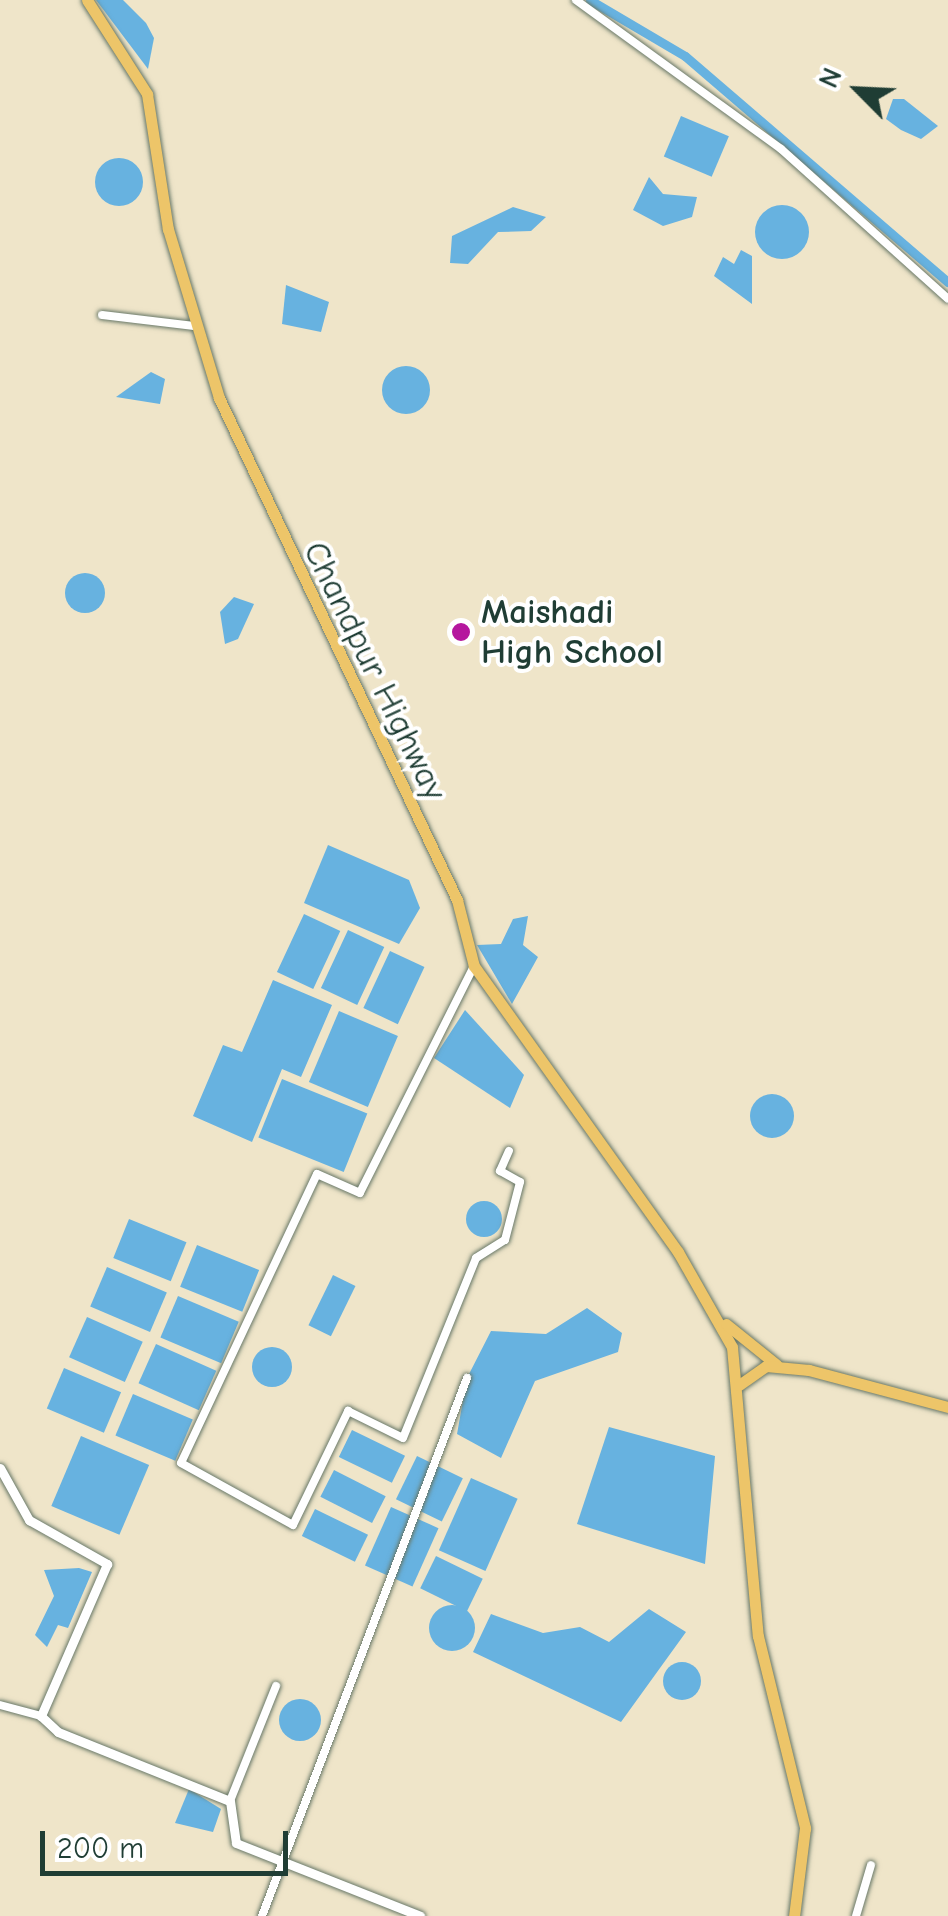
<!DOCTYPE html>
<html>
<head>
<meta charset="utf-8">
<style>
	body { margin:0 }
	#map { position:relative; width:948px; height:1916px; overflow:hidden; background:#efe5c9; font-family:"Comic Neue",sans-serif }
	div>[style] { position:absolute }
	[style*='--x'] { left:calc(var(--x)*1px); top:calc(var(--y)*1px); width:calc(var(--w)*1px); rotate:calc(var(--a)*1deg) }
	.water>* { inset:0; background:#67b2e0; transform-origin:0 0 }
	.round { border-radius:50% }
	.canal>* { height:9px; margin:-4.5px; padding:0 4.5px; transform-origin:4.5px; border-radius:4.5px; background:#67b2e0 }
	.roads { filter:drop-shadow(0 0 2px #687868) drop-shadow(0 0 2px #687868) }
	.minor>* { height:8px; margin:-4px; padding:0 4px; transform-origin:4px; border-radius:4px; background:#fff }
	.tertiary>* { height:9px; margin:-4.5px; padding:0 4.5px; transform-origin:4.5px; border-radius:4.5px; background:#fff }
	.primary>* { height:11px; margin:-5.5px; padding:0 5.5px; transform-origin:5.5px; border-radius:5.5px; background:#edc569 }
	.dots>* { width:28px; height:28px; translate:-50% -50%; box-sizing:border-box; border:5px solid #fff; border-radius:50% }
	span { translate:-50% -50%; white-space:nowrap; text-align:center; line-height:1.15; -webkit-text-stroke:8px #fff; paint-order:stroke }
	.poi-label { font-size:35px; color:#1f3d34; font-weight:700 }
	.left { translate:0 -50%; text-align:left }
	.street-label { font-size:35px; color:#1f3d34 }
	.north { position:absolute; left:808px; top:40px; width:100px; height:100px; -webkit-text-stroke:8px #fff; paint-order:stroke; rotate:294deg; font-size:28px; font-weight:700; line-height:40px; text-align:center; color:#1f3d34 }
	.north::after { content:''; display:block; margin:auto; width:35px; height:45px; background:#1f3d34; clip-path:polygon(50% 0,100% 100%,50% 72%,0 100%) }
	.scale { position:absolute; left:40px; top:1831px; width:248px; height:45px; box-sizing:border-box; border:5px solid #1f3d34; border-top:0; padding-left:12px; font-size:30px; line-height:35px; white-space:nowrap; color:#1f3d34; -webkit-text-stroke:8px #fff; paint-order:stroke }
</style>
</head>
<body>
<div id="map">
	<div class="water">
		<div style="clip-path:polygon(96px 0,123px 0,146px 23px,154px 38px,148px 69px)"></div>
		<div style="clip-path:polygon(893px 99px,904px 99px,938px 126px,921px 139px,901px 130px,886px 119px)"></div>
		<div style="left:681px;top:116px;width:52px;height:44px;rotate:23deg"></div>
		<div class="round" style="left:95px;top:158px;width:48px;height:48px"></div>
		<div style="clip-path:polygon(649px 177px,663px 194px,697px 197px,692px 217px,663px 226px,633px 210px)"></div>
		<div class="round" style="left:755px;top:205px;width:54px;height:54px"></div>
		<div style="clip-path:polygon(513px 207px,546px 217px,531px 231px,498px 232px,468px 264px,450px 263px,452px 236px)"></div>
		<div style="clip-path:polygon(741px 250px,752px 256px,752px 304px,714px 276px,723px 257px,734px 264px)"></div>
		<div style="clip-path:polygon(286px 285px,329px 302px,321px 332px,282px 324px)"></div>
		<div class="round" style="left:382px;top:366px;width:48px;height:48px"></div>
		<div style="clip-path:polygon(151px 372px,165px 379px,160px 404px,116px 397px)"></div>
		<div class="round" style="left:65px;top:573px;width:40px;height:40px"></div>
		<div style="clip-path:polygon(234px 597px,254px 604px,238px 639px,225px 644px,220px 612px)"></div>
		<div style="clip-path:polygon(328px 845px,409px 880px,420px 908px,399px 944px,304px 903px)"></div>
		<div style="left:304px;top:914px;width:40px;height:64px;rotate:25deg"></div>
		<div style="clip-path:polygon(528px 916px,523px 945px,538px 957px,512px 1004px,477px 945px,501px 944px,513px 919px)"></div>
		<div style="left:348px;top:930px;width:40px;height:64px;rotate:25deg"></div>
		<div style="left:390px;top:951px;width:38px;height:63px;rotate:25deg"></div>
		<div style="clip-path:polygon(273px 980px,332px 1005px,301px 1077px,282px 1069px,252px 1142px,193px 1116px,223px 1045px,242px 1052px)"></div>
		<div style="clip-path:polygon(465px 1010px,524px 1075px,510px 1108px,434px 1058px)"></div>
		<div style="left:339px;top:1011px;width:64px;height:77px;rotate:23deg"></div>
		<div style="left:282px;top:1079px;width:92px;height:63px;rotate:22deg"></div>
		<div class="round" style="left:750px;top:1094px;width:44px;height:44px"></div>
		<div class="round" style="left:466px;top:1201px;width:36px;height:36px"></div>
		<div style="left:129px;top:1219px;width:62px;height:42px;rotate:22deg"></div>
		<div style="left:197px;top:1245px;width:67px;height:45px;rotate:22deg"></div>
		<div style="left:107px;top:1267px;width:65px;height:43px;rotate:23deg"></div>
		<div style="left:333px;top:1275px;width:25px;height:56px;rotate:26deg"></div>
		<div style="left:178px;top:1296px;width:66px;height:45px;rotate:23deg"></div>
		<div style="clip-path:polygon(587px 1308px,622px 1333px,618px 1352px,535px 1381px,501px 1458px,457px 1434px,467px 1378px,491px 1331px,546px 1334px)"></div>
		<div style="left:87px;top:1317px;width:61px;height:44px;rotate:24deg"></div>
		<div style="left:156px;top:1344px;width:66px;height:43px;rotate:24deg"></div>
		<div class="round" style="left:252px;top:1347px;width:40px;height:40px"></div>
		<div style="left:64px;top:1368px;width:62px;height:44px;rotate:23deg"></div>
		<div style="left:133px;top:1394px;width:65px;height:45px;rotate:23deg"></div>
		<div style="clip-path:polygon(609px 1427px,715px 1456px,705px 1564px,577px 1524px)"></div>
		<div style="left:352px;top:1430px;width:59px;height:30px;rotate:26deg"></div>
		<div style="left:81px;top:1436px;width:74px;height:76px;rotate:23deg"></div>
		<div style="left:417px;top:1456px;width:51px;height:48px;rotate:26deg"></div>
		<div style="left:334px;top:1470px;width:58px;height:30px;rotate:27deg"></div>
		<div style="left:471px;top:1478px;width:51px;height:79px;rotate:24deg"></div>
		<div style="left:391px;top:1507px;width:52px;height:64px;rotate:24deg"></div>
		<div style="left:315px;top:1509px;width:59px;height:30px;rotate:26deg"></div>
		<div style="left:436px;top:1556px;width:52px;height:36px;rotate:26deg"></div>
		<div style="clip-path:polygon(79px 1568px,92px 1572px,68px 1628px,58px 1625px,47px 1647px,35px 1635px,54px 1596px,44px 1570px)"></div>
		<div class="round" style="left:429px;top:1605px;width:46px;height:46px"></div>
		<div style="clip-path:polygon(649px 1609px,686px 1632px,621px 1722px,473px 1652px,491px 1614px,543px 1633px,580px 1627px,609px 1642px)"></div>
		<div class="round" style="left:663px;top:1662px;width:38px;height:38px"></div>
		<div class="round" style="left:279px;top:1699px;width:42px;height:42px"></div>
		<div style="clip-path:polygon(189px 1789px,221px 1809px,213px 1832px,175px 1823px)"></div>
	</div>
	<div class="canal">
		<div style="--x:590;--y:0;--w:110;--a:30.5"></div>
		<div style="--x:685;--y:56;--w:347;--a:40.7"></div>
	</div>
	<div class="roads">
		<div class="minor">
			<div style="--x:576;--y:0;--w:253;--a:36"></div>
			<div style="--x:781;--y:149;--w:224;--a:41.9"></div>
			<div style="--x:102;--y:315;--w:93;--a:6.8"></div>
			<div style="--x:474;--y:966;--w:254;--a:116.7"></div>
			<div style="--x:360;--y:1193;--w:47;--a:-156.2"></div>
			<div style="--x:317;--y:1174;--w:319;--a:115.2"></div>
			<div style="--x:181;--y:1463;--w:128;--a:29"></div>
			<div style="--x:293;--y:1525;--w:127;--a:-64.2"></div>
			<div style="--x:348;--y:1411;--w:61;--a:26.1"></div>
			<div style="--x:403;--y:1438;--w:194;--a:-67.9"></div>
			<div style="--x:476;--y:1258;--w:34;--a:-32"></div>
			<div style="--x:505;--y:1240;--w:60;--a:-75.5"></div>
			<div style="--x:520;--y:1182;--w:23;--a:-151"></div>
			<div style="--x:500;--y:1171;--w:22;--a:-66"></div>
			<div style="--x:0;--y:1705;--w:42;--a:15"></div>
			<div style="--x:230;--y:1801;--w:124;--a:-68.2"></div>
			<div style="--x:262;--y:1916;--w:576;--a:-69.14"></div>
			<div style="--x:856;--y:1916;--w:53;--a:-73.6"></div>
		</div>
		<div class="tertiary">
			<div style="--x:0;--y:1468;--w:60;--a:60.9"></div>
			<div style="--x:29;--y:1520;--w:90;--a:29.4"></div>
			<div style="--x:107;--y:1564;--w:166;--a:113.5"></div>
			<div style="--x:41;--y:1716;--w:23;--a:43"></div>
			<div style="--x:58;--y:1732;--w:185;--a:21.9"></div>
			<div style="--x:230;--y:1801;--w:42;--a:81.9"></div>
			<div style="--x:236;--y:1843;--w:198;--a:21.6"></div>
		</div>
		<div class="primary">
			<div style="--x:87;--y:0;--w:112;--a:57.4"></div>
			<div style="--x:147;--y:94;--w:137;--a:81.2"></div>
			<div style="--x:168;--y:229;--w:177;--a:73.2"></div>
			<div style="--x:219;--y:398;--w:556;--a:64.63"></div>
			<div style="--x:457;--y:900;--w:68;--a:75.6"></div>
			<div style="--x:474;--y:966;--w:351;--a:54.5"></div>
			<div style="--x:678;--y:1252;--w:109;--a:60.4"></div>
			<div style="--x:732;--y:1347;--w:290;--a:84.9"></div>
			<div style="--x:758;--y:1636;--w:198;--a:76.2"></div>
			<div style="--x:805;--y:1828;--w:89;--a:97.1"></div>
			<div style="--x:726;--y:1324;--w:65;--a:38.8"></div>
			<div style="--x:739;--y:1385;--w:33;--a:-35"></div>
			<div style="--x:766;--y:1366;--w:43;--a:5.3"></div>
			<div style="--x:809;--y:1370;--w:144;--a:14.9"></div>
		</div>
	</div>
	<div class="dots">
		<div style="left:461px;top:632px;background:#b5179e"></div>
	</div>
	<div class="poi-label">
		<span class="left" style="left:481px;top:632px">Maishadi<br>High School</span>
	</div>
	<div class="street-label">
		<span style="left:375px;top:671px;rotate:64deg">Chandpur Highway</span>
	</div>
	<div class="north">N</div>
	<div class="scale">200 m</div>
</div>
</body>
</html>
